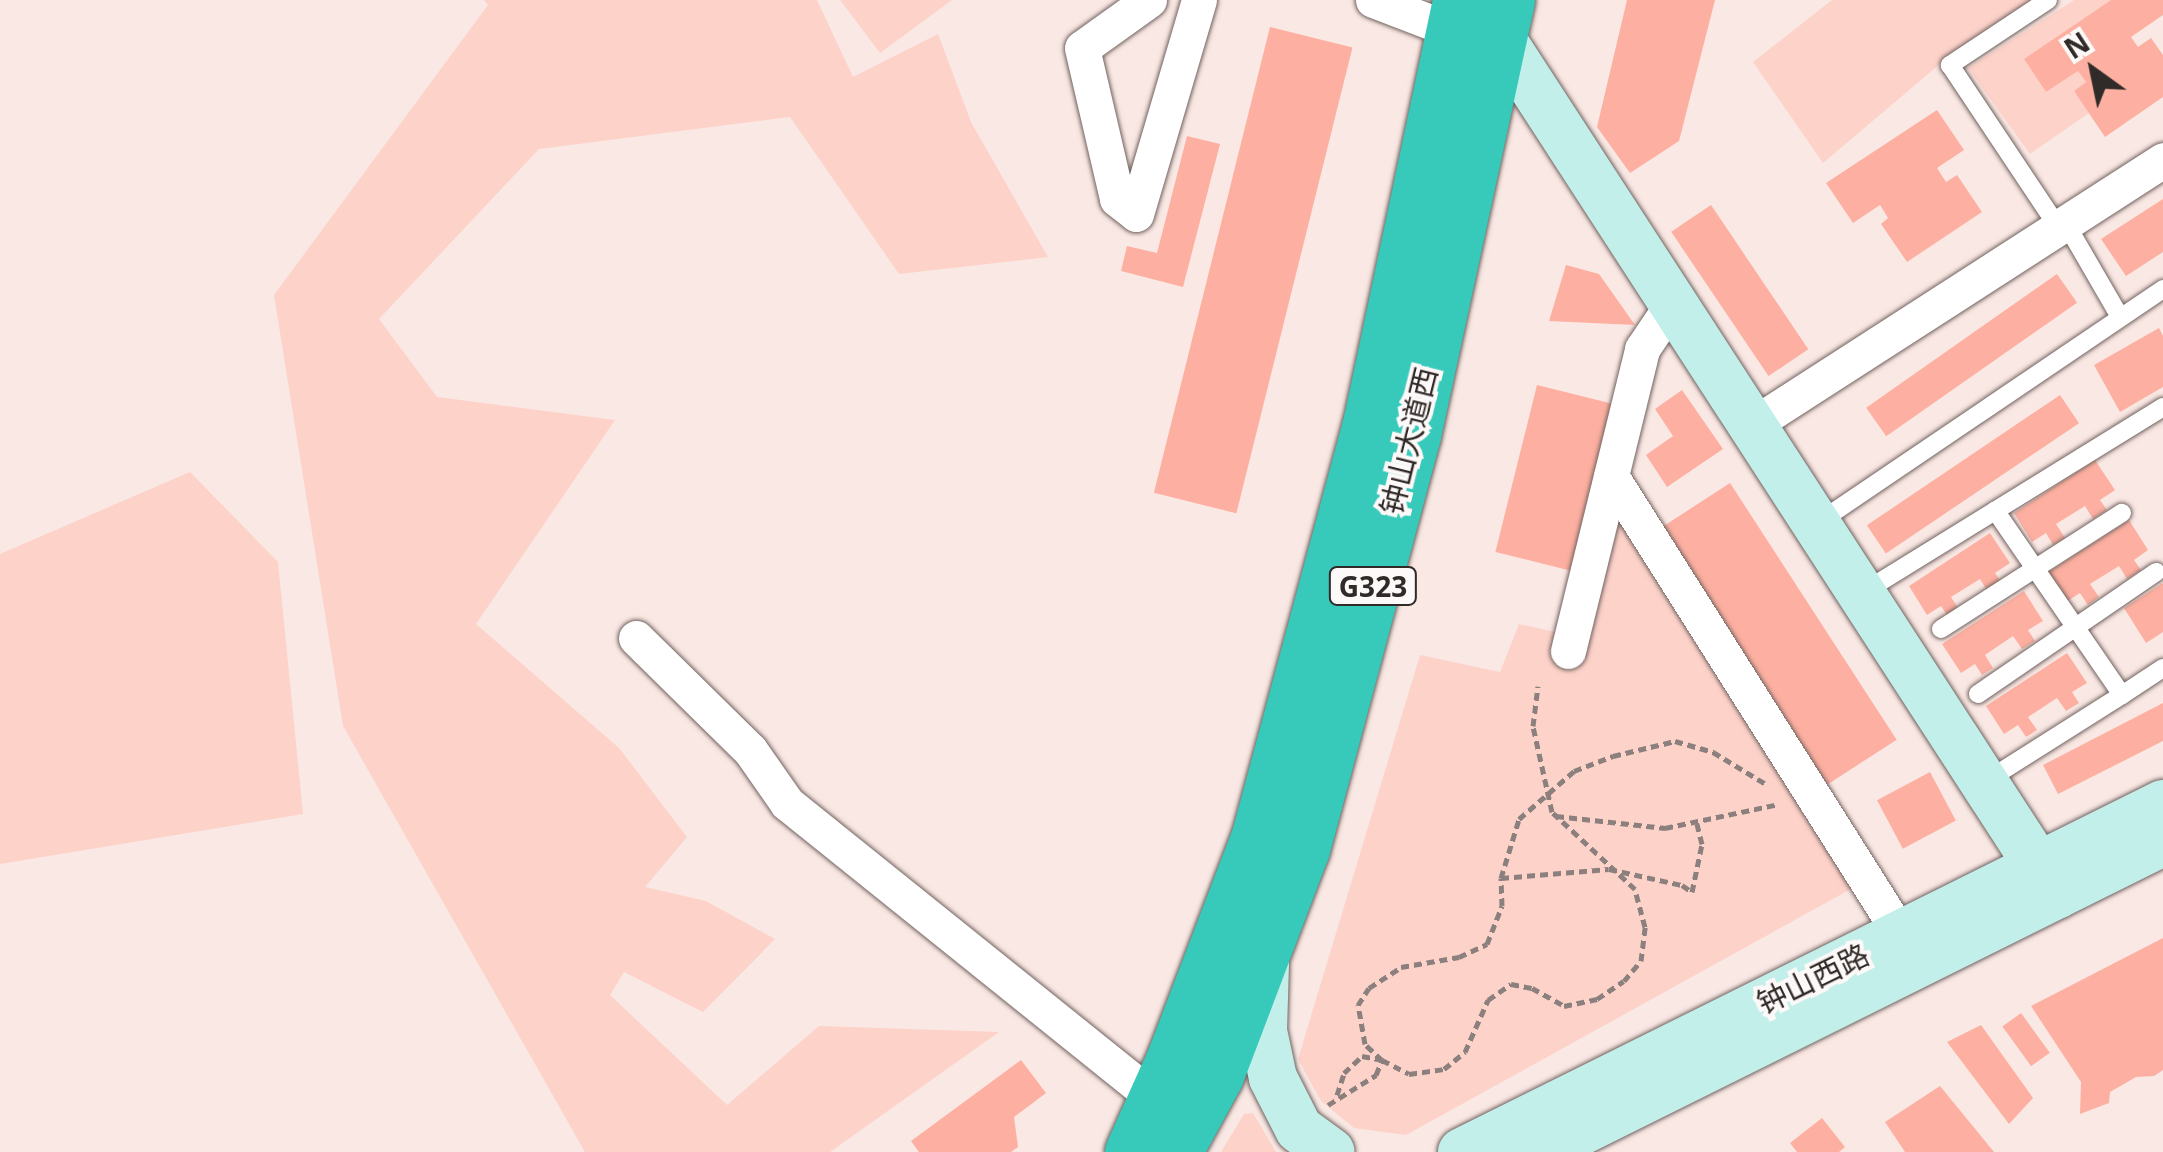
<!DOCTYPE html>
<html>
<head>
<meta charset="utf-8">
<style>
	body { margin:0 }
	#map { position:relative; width:2163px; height:1152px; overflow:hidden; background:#fae8e4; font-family:"Open Sans","Noto Sans SC",sans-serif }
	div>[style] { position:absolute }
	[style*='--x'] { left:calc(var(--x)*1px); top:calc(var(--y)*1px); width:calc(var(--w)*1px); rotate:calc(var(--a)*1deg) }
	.green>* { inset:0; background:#fdd2c9 }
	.building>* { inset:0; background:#fdb0a1; transform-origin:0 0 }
	.path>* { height:5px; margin-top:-2.5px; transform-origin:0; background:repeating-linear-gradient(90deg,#8b807d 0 8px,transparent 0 13px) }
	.roads { filter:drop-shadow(0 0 2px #71625f) drop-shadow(0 0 2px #71625f) }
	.lane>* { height:18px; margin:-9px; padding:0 9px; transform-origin:9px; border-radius:9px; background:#fff }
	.street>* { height:35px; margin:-17.5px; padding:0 17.5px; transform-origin:17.5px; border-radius:17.5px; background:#fff }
	.secondary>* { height:48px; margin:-24px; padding:0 24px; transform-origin:24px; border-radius:24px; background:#c3efea }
	.highway>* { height:55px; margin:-27.5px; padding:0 27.5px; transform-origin:27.5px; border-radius:27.5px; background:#37caba }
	span { translate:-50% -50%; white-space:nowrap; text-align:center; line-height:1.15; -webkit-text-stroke:8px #fdf9f8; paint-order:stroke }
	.shield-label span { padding:2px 8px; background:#fdf9f8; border:2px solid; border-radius:8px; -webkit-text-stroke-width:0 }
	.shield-label { font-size:28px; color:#302a28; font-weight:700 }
	.street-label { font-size:30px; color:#302a28 }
	.north { position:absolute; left:2043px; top:20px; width:100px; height:100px; -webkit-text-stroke:8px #fdf9f8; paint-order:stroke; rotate:327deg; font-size:28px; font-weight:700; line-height:40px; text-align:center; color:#302a28 }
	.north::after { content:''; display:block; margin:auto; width:35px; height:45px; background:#302a28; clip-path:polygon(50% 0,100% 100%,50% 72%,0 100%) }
</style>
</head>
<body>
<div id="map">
	<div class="green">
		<div style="clip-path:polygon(484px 0,817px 0,853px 77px,938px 34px,971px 122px,1048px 257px,899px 274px,790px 117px,539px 149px,379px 319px,437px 397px,615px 420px,476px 624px,619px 748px,687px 837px,645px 887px,706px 901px,775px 939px,703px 1012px,624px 972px,610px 995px,727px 1105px,819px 1026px,999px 1032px,830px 1152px,585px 1152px,343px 726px,274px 295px,488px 5px)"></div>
		<div style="clip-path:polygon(840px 0,952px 0,880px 53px)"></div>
		<div style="clip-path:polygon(1832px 0,2034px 0,1947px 58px,1823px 163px,1753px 62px)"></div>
		<div style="clip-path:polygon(2074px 0,2111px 0,2024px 59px,2046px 92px,2078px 71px,2086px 82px,2074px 91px,2089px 113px,2030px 154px,1968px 68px)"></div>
		<div style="clip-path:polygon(190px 472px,278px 562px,303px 814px,0 864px,0 554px)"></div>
		<div style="clip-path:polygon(1612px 510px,1860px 884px,1406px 1135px,1354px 1128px,1321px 1101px,1298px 1059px,1420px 655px,1500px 672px,1519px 624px,1582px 638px)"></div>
		<div style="clip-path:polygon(1253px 1113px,1276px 1152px,1221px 1152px,1244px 1114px)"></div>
	</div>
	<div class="building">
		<div style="clip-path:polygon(1627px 0,1715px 0,1679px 141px,1630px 173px,1597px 127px)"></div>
		<div style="clip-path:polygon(2111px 0,2163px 0,2163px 15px,2131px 37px,2138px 47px,2151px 38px,2163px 55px,2163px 97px,2105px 137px,2074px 91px,2086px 82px,2078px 71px,2046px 92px,2024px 59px)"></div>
		<div style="left:1270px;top:27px;width:85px;height:480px;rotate:14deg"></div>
		<div style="clip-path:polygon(1937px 110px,1964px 150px,1937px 168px,1946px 182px,1957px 175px,1982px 212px,1907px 262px,1881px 224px,1888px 218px,1880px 205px,1853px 223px,1826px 183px)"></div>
		<div style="clip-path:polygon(1187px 136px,1220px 144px,1183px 287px,1121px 271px,1127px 246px,1157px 253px)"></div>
		<div style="clip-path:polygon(2163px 199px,2163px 252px,2126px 276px,2101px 239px)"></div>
		<div style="left:1711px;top:205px;width:174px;height:48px;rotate:56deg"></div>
		<div style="clip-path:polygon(1566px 265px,1599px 274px,1635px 325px,1549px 321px)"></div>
		<div style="left:2057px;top:274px;width:35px;height:233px;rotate:55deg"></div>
		<div style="clip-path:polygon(2159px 328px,2163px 336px,2163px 387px,2120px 412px,2094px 365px)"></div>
		<div style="left:1537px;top:385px;width:85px;height:172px;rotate:14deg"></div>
		<div style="clip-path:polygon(1682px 390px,1723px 449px,1667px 487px,1646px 455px,1673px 436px,1655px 409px)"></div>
		<div style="left:2060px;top:395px;width:34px;height:233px;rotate:56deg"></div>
		<div style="clip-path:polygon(2095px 460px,2115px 490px,2100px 500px,2107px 510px,2093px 519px,2085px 506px,2056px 524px,2065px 538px,2053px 545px,2046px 533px,2032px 542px,2014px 513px)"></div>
		<div style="left:1730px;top:483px;width:306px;height:92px;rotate:57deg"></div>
		<div style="clip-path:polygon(2129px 520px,2148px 550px,2134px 560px,2141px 570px,2127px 579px,2119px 566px,2090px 584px,2099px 597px,2088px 605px,2080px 593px,2066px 602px,2047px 573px)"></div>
		<div style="clip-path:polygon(1990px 533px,2010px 563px,1995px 573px,2002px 583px,1988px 592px,1980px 579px,1951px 597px,1960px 611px,1949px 618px,1941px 606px,1927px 615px,1909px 586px)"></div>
		<div style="clip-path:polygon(2163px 583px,2163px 632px,2146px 643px,2124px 608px)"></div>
		<div style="clip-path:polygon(2024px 591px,2043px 621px,2028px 630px,2035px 641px,2022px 649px,2013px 636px,1985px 655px,1993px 668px,1982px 675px,1975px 664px,1961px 673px,1942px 644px)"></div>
		<div style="clip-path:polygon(2067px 653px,2087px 683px,2072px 692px,2079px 703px,2066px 711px,2057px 698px,2028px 717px,2037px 730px,2026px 737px,2018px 725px,2004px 734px,1986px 706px)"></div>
		<div style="clip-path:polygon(2163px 703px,2163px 741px,2058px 794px,2043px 765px)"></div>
		<div style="left:1930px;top:772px;width:55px;height:60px;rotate:62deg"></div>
		<div style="clip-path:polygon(2163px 938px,2163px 1070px,2154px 1076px,2136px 1077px,2110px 1092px,2109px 1103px,2080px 1114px,2081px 1082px,2031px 1006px)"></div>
		<div style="left:2021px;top:1013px;width:49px;height:23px;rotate:54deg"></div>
		<div style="clip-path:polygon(1981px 1025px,2033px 1098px,2009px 1124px,1947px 1042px)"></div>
		<div style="clip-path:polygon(1021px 1060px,1046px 1093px,1014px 1117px,1018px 1147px,1011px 1152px,919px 1152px,911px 1141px)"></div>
		<div style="clip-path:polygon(1940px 1086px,1994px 1152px,1905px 1152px,1885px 1122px)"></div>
		<div style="clip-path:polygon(1822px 1118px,1845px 1147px,1839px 1152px,1797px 1152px,1790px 1143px)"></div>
	</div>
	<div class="path">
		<div style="--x:1556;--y:816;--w:110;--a:6.3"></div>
		<div style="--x:1665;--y:828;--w:116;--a:-11.9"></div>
		<div style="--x:1501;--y:878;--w:62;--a:-73"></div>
		<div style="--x:1519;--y:819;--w:73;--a:-41.1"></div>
		<div style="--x:1574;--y:771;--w:42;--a:-21"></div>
		<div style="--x:1613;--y:756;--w:64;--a:-13.6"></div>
		<div style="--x:1675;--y:741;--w:40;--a:16"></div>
		<div style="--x:1713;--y:752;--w:62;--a:31.1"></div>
		<div style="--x:1337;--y:1095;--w:23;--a:-72"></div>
		<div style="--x:1344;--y:1073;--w:25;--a:-43"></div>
		<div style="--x:1362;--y:1056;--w:20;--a:11"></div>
		<div style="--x:1382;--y:1060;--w:23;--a:-137"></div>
		<div style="--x:1365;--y:1044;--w:40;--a:-100"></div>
		<div style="--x:1358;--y:1005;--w:20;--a:-57"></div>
		<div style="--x:1369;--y:988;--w:38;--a:-33"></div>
		<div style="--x:1401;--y:967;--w:59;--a:-9.8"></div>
		<div style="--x:1459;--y:957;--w:31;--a:-25"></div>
		<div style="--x:1487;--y:944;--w:41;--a:-68.5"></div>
		<div style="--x:1502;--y:906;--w:28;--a:-92"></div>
		<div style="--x:1501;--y:878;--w:108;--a:-4.8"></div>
		<div style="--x:1609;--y:869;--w:75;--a:12.4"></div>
		<div style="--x:1682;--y:885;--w:12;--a:35"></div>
		<div style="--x:1692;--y:892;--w:49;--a:-78.2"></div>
		<div style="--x:1702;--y:844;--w:21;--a:-104"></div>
		<div style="--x:1328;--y:1105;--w:57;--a:-32"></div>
		<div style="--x:1376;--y:1075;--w:16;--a:-68"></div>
		<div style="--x:1382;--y:1060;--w:30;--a:27"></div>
		<div style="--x:1409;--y:1074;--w:35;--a:-8"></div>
		<div style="--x:1444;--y:1069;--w:27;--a:-39"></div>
		<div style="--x:1465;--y:1052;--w:57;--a:-66.1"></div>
		<div style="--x:1488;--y:1000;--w:28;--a:-35"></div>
		<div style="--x:1511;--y:984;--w:21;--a:11"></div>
		<div style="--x:1532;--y:988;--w:37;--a:29"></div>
		<div style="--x:1564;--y:1006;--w:34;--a:-12"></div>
		<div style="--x:1597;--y:999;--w:32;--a:-34"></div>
		<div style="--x:1624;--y:981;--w:26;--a:-50"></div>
		<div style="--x:1641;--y:961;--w:34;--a:-83"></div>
		<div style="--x:1645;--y:927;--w:39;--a:-105"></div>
		<div style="--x:1635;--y:889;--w:113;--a:-137.1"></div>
		<div style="--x:1552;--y:812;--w:88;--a:-102.5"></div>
		<div style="--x:1533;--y:726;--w:40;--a:-82.9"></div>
	</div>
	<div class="roads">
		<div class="lane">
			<div style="--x:2048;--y:0;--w:118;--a:146.4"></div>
			<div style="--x:1950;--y:65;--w:195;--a:56.3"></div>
			<div style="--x:2065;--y:222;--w:110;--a:59.9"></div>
			<div style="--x:1816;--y:524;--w:419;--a:-34.1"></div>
			<div style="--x:1862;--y:593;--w:354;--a:-31.7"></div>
			<div style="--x:1941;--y:629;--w:215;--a:-32.7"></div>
			<div style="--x:1978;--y:694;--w:216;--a:-34.4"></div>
			<div style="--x:2122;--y:695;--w:49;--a:-33.4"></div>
			<div style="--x:1986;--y:781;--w:161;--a:-32.3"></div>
			<div style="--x:2122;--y:695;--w:224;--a:-124.5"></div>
		</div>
		<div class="street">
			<div style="--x:1149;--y:0;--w:82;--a:144.4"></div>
			<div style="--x:1082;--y:48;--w:155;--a:76.9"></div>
			<div style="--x:1117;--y:199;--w:24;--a:38"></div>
			<div style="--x:1136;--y:214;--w:223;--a:-73.6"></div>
			<div style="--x:1373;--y:0;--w:87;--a:20.9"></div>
			<div style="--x:1752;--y:425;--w:489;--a:-32.8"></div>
			<div style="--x:1611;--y:476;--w:543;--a:57.71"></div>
			<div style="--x:636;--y:638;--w:160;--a:44.5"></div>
			<div style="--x:750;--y:750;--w:65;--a:55.1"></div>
			<div style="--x:787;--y:803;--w:472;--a:38.8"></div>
			<div style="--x:1568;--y:651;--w:311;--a:-76.2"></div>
			<div style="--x:1642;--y:349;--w:55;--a:-56"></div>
		</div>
		<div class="secondary">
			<div style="--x:1473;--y:33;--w:26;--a:4"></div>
			<div style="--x:1499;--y:35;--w:1025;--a:57.02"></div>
			<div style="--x:1265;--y:964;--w:67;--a:91.7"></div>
			<div style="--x:1263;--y:1031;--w:48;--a:78"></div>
			<div style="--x:1273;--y:1078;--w:57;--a:63"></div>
			<div style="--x:1299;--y:1129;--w:39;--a:36"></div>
			<div style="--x:1462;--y:1152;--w:783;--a:-26.4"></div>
			<div style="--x:1539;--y:1152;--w:697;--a:-26.42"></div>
		</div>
		<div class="highway">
			<div style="--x:1132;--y:1152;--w:103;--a:-65.9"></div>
			<div style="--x:1174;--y:1058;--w:239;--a:-69.1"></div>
			<div style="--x:1259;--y:835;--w:426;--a:-74.9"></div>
			<div style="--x:1370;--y:424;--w:433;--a:-78"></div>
			<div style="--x:1174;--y:1152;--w:88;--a:-61.4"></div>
			<div style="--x:1216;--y:1075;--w:242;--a:-69.2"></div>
			<div style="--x:1302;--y:849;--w:429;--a:-75"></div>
			<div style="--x:1413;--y:435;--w:445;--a:-77.8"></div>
		</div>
	</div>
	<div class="shield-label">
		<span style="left:1373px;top:586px">G323</span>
	</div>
	<div class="street-label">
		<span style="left:1409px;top:441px;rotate:-76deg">钟山大道西</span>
		<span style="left:1813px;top:979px;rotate:-26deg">钟山西路</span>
	</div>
	<div class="north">N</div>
</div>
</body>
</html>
